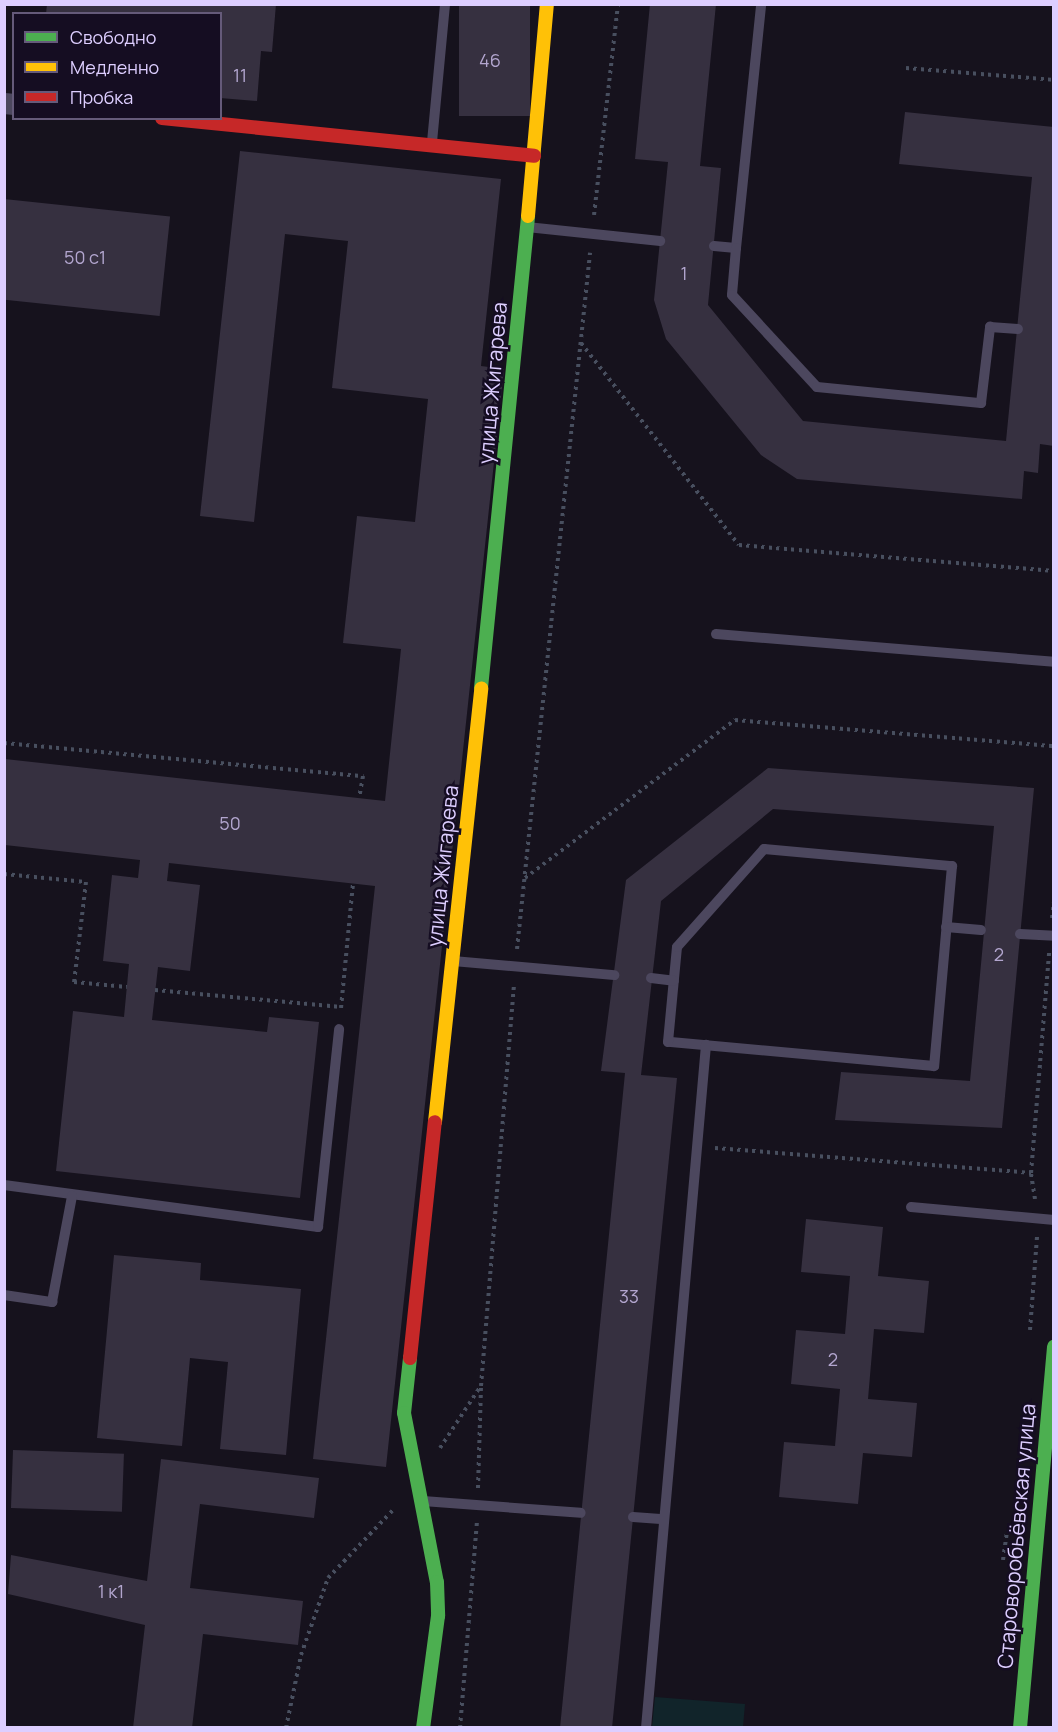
<!DOCTYPE html>
<html>
<head>
<meta charset="utf-8">
<style>
	body { margin:0 }
	#map { position:relative; width:1058px; height:1732px; overflow:hidden; background:#16121d; font-family:Manrope,sans-serif }
	div>[style] { position:absolute }
	[style*='--x'] { left:calc(var(--x)*1px); top:calc(var(--y)*1px); width:calc(var(--w)*1px); rotate:calc(var(--a)*1deg) }
	.green>* { inset:0; background:#11242a }
	.building>* { inset:0; background:#363040; transform-origin:0 0 }
	.path>* { height:4px; margin-top:-2px; transform-origin:0; background:repeating-linear-gradient(90deg,#484f5f 0 3px,transparent 0 7.5px) }
	.lane>* { height:10px; margin:-5px; padding:0 5px; transform-origin:5px; border-radius:5px; background:#4c475e }
	.street>* { height:21px; margin:-10.5px; padding:0 10.5px; transform-origin:10.5px; border-radius:10.5px; background:#4c475e }
	.fast>* { height:14px; margin:-7px; padding:0 7px; transform-origin:7px; border-radius:7px; background:#4caf50 }
	.slow>* { height:14px; margin:-7px; padding:0 7px; transform-origin:7px; border-radius:7px; background:#ffc107 }
	.jam>* { height:14px; margin:-7px; padding:0 7px; transform-origin:7px; border-radius:7px; background:#c62828 }
	span { translate:-50% -50%; white-space:nowrap; text-align:center; line-height:1.15; -webkit-text-stroke:5px #150d22; paint-order:stroke }
	.number-label { font-size:18px; color:#b3a6cf }
	.number-label span { -webkit-text-stroke-width:0 }
	.street-label { font-size:21px; color:#ddceff }
	.frame { position:absolute; inset:0; border:6px solid #ddceff; pointer-events:none }
	.legend { position:absolute; left:12px; top:12px; width:210px; height:108px; box-sizing:border-box; background:#150d22; border:2px solid #655a7a; margin:0; padding:8px 10px; list-style:none; font-size:18px; color:#ddceff }
	.legend li { display:flex; align-items:center; gap:12px; height:30px }
	.legend b { width:30px; border:2px solid #655a7a }
</style>
</head>
<body>
<div id="map">
	<div class="green">
		<div style="clip-path:polygon(655px 1697px,745px 1704px,743px 1727px,652px 1727px)"></div>
	</div>
	<div class="building">
		<div style="clip-path:polygon(47px 4px,276px 4px,272px 52px,261px 51px,257px 101px,220px 98px,220px 14px,46px 14px)"></div>
		<div style="left:459px;top:4px;width:71px;height:112px"></div>
		<div style="clip-path:polygon(650px 4px,716px 4px,700px 166px,721px 168px,708px 305px,803px 421px,1006px 441px,1032px 177px,899px 164px,905px 112px,1054px 127px,1054px 446px,1040px 444px,1038px 473px,1024px 471px,1022px 499px,797px 479px,761px 455px,666px 339px,654px 300px,668px 162px,635px 159px)"></div>
		<div style="clip-path:polygon(240px 151px,501px 179px,481px 366px,504px 369px,386px 1467px,313px 1459px,375px 886px,169px 863px,167px 881px,200px 885px,190px 971px,158px 967px,152px 1020px,267px 1032px,269px 1017px,319px 1022px,300px 1198px,56px 1171px,73px 1011px,124px 1017px,129px 964px,103px 961px,112px 875px,138px 878px,140px 860px,5px 845px,5px 759px,385px 801px,401px 649px,343px 643px,357px 516px,415px 522px,428px 399px,332px 388px,348px 241px,285px 234px,254px 522px,200px 516px)"></div>
		<div style="left:4px;top:199px;width:167px;height:100px;rotate:6deg"></div>
		<div style="clip-path:polygon(768px 768px,1034px 788px,1002px 1128px,835px 1120px,841px 1072px,970px 1081px,994px 826px,773px 809px,661px 901px,641px 1075px,677px 1078px,612px 1728px,560px 1728px,625px 1073px,601px 1071px,626px 880px)"></div>
		<div style="clip-path:polygon(806px 1219px,883px 1227px,878px 1276px,929px 1281px,924px 1333px,874px 1329px,868px 1399px,917px 1403px,912px 1457px,863px 1453px,858px 1504px,779px 1497px,784px 1442px,835px 1446px,840px 1389px,791px 1384px,796px 1330px,845px 1334px,850px 1276px,801px 1272px)"></div>
		<div style="clip-path:polygon(114px 1255px,201px 1263px,200px 1280px,301px 1289px,286px 1455px,220px 1449px,228px 1362px,190px 1358px,182px 1446px,97px 1438px)"></div>
		<div style="left:13px;top:1450px;width:111px;height:58px;rotate:2deg"></div>
		<div style="clip-path:polygon(161px 1459px,319px 1478px,314px 1518px,200px 1504px,190px 1588px,303px 1601px,298px 1645px,203px 1634px,192px 1728px,133px 1728px,145px 1625px,8px 1594px,11px 1555px,147px 1581px)"></div>
	</div>
	<div class="path">
		<div style="--x:906;--y:68;--w:148;--a:4.6"></div>
		<div style="--x:594;--y:215;--w:212;--a:-83.5"></div>
		<div style="--x:581;--y:343;--w:256;--a:52"></div>
		<div style="--x:739;--y:545;--w:316;--a:4.7"></div>
		<div style="--x:4;--y:743;--w:361;--a:5.3"></div>
		<div style="--x:363;--y:776;--w:22;--a:100"></div>
		<div style="--x:4;--y:874;--w:82;--a:5.6"></div>
		<div style="--x:86;--y:882;--w:101;--a:96.8"></div>
		<div style="--x:74;--y:982;--w:53;--a:5.4"></div>
		<div style="--x:525;--y:878;--w:263;--a:-37"></div>
		<div style="--x:735;--y:720;--w:320;--a:4.7"></div>
		<div style="--x:1052;--y:918;--w:16;--a:-83"></div>
		<div style="--x:517;--y:949;--w:700;--a:-84.01"></div>
		<div style="--x:155;--y:990;--w:187;--a:5.2"></div>
		<div style="--x:341;--y:1008;--w:126;--a:-84.5"></div>
		<div style="--x:715;--y:1148;--w:317;--a:4.5"></div>
		<div style="--x:1035;--y:1199;--w:26;--a:-99"></div>
		<div style="--x:1031;--y:1173;--w:222;--a:-85.3"></div>
		<div style="--x:1030;--y:1330;--w:94;--a:-85.7"></div>
		<div style="--x:440;--y:1448;--w:73;--a:-56.7"></div>
		<div style="--x:478;--y:1488;--w:102;--a:-88.3"></div>
		<div style="--x:481;--y:1386;--w:403;--a:-85.3"></div>
		<div style="--x:1003;--y:1560;--w:30;--a:-82"></div>
		<div style="--x:286;--y:1728;--w:75;--a:-78.4"></div>
		<div style="--x:301;--y:1655;--w:82;--a:-70.7"></div>
		<div style="--x:328;--y:1578;--w:95;--a:-46.3"></div>
		<div style="--x:460;--y:1728;--w:207;--a:-85.3"></div>
	</div>
	<div class="lane">
		<div style="--x:432;--y:142;--w:139;--a:-84.6"></div>
		<div style="--x:527;--y:227;--w:134;--a:6"></div>
		<div style="--x:714;--y:246;--w:22;--a:5"></div>
		<div style="--x:736;--y:248;--w:245;--a:-84.1"></div>
		<div style="--x:736;--y:248;--w:47;--a:94.9"></div>
		<div style="--x:732;--y:295;--w:125;--a:47.3"></div>
		<div style="--x:817;--y:387;--w:165;--a:5.6"></div>
		<div style="--x:981;--y:403;--w:77;--a:-83.2"></div>
		<div style="--x:990;--y:327;--w:28;--a:4"></div>
		<div style="--x:716;--y:634;--w:339;--a:4.7"></div>
		<div style="--x:764;--y:849;--w:189;--a:5.2"></div>
		<div style="--x:952;--y:866;--w:201;--a:95.1"></div>
		<div style="--x:934;--y:1066;--w:267;--a:-174.8"></div>
		<div style="--x:668;--y:1042;--w:95;--a:-84.6"></div>
		<div style="--x:677;--y:947;--w:131;--a:-48.4"></div>
		<div style="--x:946;--y:927;--w:35;--a:5"></div>
		<div style="--x:1020;--y:934;--w:34;--a:3"></div>
		<div style="--x:453;--y:961;--w:162;--a:5"></div>
		<div style="--x:651;--y:978;--w:23;--a:7"></div>
		<div style="--x:4;--y:1185;--w:317;--a:7.6"></div>
		<div style="--x:318;--y:1227;--w:199;--a:-83.9"></div>
		<div style="--x:911;--y:1207;--w:144;--a:5.2"></div>
		<div style="--x:4;--y:1295;--w:49;--a:8.3"></div>
		<div style="--x:52;--y:1302;--w:108;--a:-79.3"></div>
		<div style="--x:423;--y:1501;--w:158;--a:4.3"></div>
		<div style="--x:633;--y:1517;--w:31;--a:4"></div>
		<div style="--x:646;--y:1728;--w:686;--a:-84.98"></div>
	</div>
	<div class="street">
		<div style="--x:4;--y:103;--w:10;--a:6"></div>
	</div>
	<div class="fast">
		<div style="--x:481;--y:688;--w:474;--a:-84.3"></div>
		<div style="--x:410;--y:1358;--w:55;--a:96.2"></div>
		<div style="--x:404;--y:1413;--w:172;--a:79"></div>
		<div style="--x:437;--y:1582;--w:34;--a:88"></div>
		<div style="--x:438;--y:1616;--w:113;--a:97.6"></div>
		<div style="--x:1020;--y:1728;--w:383;--a:-84.9"></div>
	</div>
	<div class="slow">
		<div style="--x:528;--y:216;--w:213;--a:-84.9"></div>
		<div style="--x:435;--y:1122;--w:436;--a:-83.9"></div>
	</div>
	<div class="jam">
		<div style="--x:162;--y:118;--w:374;--a:5.8"></div>
		<div style="--x:410;--y:1358;--w:237;--a:-84"></div>
	</div>
	<div class="number-label">
		<span style="left:490px;top:60px">46</span>
		<span style="left:240px;top:75px">11</span>
		<span style="left:85px;top:257px">50 с1</span>
		<span style="left:684px;top:273px">1</span>
		<span style="left:230px;top:823px">50</span>
		<span style="left:999px;top:954px">2</span>
		<span style="left:629px;top:1296px">33</span>
		<span style="left:833px;top:1359px">2</span>
		<span style="left:111px;top:1591px">1 к1</span>
	</div>
	<div class="street-label">
		<span style="left:492px;top:383px;rotate:-85deg">улица Жигарева</span>
		<span style="left:442px;top:866px;rotate:-84deg">улица Жигарева</span>
		<span style="left:1016px;top:1536px;rotate:-85deg">Староворобьёвская улица</span>
	</div>
	<div class="frame"></div>
	<ul class="legend">
	<li><b style="height:8px;background:#4caf50"></b>Свободно</li>
	<li><b style="height:8px;background:#ffc107"></b>Медленно</li>
	<li><b style="height:8px;background:#c62828"></b>Пробка</li>
	</ul>
</div>
</body>
</html>
